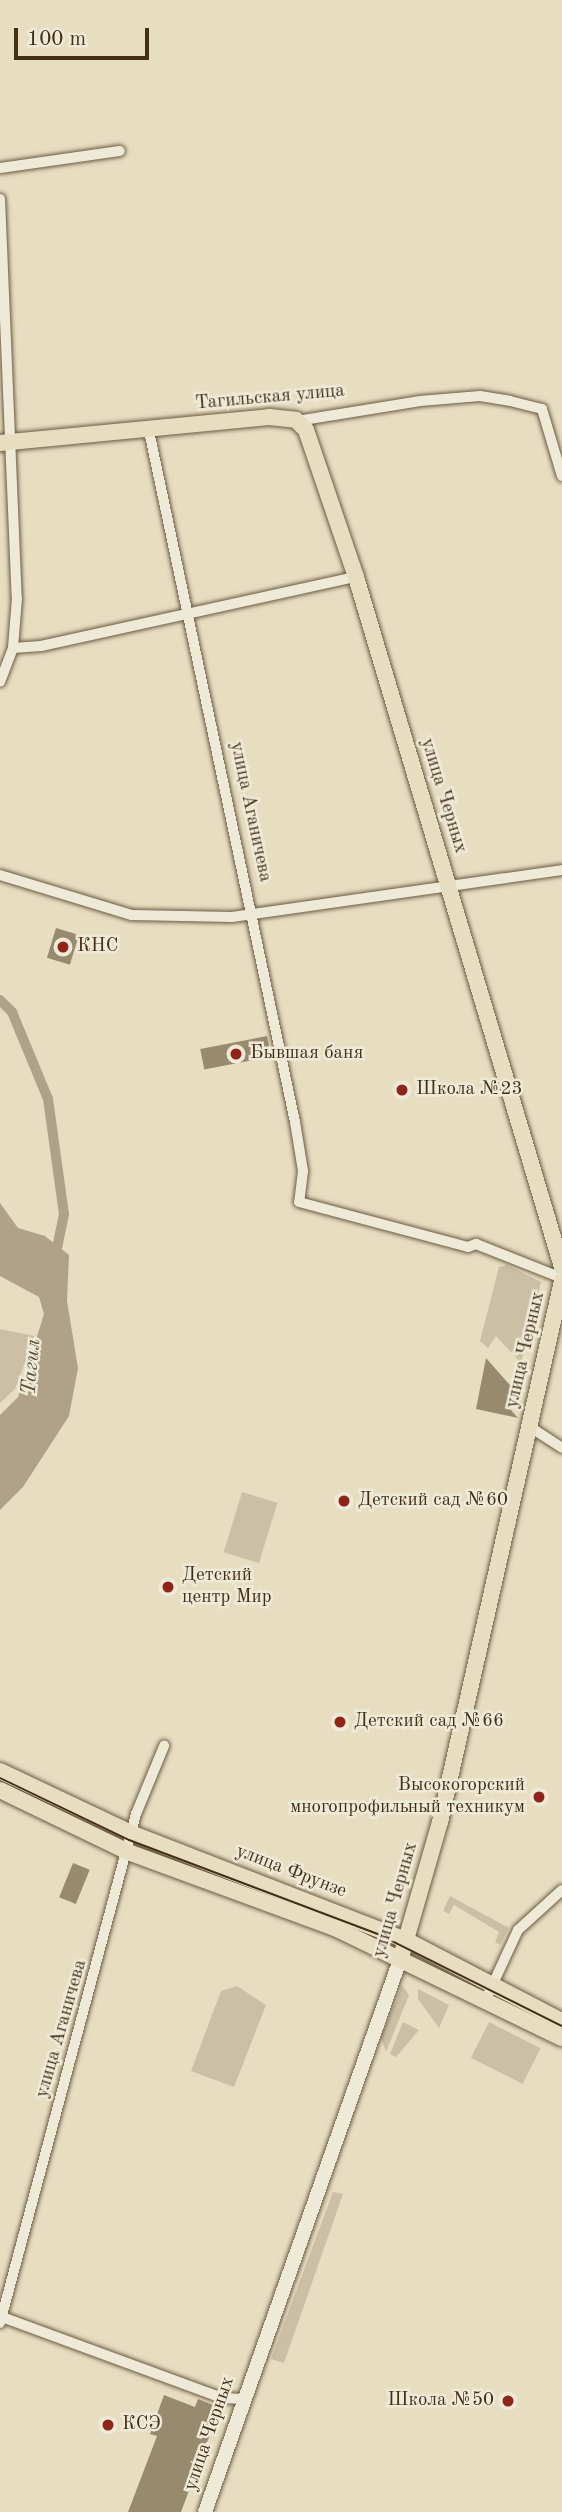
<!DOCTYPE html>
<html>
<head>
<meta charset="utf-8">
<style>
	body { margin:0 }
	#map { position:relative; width:562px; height:2512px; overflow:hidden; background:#e7dec2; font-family:"Old Standard TT",serif }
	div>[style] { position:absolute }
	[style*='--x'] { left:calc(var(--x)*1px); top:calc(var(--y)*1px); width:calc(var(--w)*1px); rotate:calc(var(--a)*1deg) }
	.green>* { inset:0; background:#cbc0a5; transform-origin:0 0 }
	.water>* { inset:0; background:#afa288 }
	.canal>* { height:10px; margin:-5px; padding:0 5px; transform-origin:5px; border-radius:5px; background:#afa288 }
	.building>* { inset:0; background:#988a6f; transform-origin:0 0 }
	.roads { filter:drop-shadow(0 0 2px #6b5b41) drop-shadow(0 0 2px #6b5b41) }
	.street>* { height:10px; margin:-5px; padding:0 5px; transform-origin:5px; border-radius:5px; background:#efead7 }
	.secondary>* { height:14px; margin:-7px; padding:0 7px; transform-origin:7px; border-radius:7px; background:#efead7 }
	.primary>* { height:16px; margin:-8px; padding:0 8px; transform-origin:8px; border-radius:8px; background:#e7dec2 }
	.tram>* { height:2px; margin:-1px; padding:0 1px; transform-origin:1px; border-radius:1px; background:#422f16 }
	.dots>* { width:19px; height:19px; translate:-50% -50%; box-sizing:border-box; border:4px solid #efead7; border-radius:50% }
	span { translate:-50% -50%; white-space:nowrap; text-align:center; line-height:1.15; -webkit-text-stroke:5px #efead7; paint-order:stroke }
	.street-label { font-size:19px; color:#422f16 }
	.poi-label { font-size:19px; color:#422f16 }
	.left { translate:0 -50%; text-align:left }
	.right { translate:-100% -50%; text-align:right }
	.water-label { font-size:21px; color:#5d4c32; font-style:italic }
	.scale { position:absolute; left:14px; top:28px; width:135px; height:32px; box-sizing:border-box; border:4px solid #422f16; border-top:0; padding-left:9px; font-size:21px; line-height:24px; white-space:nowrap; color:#422f16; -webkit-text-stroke:5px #efead7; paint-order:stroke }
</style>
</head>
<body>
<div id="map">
	<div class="green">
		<div style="clip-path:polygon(507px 1265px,541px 1282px,521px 1363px,496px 1336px,488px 1348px,480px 1341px,499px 1267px)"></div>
		<div style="clip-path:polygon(0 1329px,35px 1336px,15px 1389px,0 1403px)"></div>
		<div style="left:242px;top:1492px;width:37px;height:63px;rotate:17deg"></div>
		<div style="clip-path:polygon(450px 1896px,509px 1928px,500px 1945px,495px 1942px,499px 1932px,454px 1905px,449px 1914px,443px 1911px)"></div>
		<div style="clip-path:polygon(402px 1985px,409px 1995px,386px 2052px,381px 2038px)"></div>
		<div style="clip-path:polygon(237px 1986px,266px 2005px,234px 2087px,191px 2071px,221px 1991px)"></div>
		<div style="clip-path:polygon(418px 1989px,449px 2005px,439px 2028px,418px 1999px)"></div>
		<div style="clip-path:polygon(403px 2022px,419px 2030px,396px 2057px,390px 2054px)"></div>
		<div style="left:489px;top:2022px;width:58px;height:40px;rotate:27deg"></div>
		<div style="clip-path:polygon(333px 2192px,343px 2194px,284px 2363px,271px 2359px)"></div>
	</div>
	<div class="water">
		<div style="clip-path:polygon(0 1203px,18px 1228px,45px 1236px,69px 1255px,67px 1301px,78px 1368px,69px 1416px,23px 1487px,0 1510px,0 1415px,18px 1397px,44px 1314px,39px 1297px,0 1276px)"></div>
	</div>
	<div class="canal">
		<div style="--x:0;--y:1000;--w:17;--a:45"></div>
		<div style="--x:12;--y:1012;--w:94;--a:67.5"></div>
		<div style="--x:48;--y:1099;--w:116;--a:82.1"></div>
		<div style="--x:64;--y:1214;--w:45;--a:101.6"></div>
	</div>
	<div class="building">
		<div style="left:56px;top:928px;width:24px;height:31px;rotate:17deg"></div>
		<div style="left:267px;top:1036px;width:21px;height:68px;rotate:79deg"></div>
		<div style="clip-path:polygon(486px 1358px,515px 1391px,510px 1409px,518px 1418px,476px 1409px)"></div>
		<div style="left:73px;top:1863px;width:18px;height:37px;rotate:22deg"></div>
		<div style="clip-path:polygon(164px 2395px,195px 2407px,198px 2399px,220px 2408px,181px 2512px,128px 2512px,157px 2436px,150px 2434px)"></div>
	</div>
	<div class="roads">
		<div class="street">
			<div style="--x:0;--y:168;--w:121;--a:-8.1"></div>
			<div style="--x:0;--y:199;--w:399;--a:87.6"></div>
			<div style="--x:17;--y:598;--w:50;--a:94.6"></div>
			<div style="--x:13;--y:648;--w:36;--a:111"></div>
			<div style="--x:297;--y:421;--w:125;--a:-9.2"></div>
			<div style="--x:420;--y:401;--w:60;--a:-4.8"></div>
			<div style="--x:480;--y:396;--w:30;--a:9"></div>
			<div style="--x:510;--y:401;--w:33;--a:14"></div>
			<div style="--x:542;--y:409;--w:70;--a:73.4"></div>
			<div style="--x:149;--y:431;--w:706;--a:78.07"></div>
			<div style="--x:295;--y:1122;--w:50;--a:80.7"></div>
			<div style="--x:303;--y:1171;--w:31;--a:97"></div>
			<div style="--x:299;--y:1202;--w:175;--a:14.9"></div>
			<div style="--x:468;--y:1247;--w:9;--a:-21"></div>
			<div style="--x:476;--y:1244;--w:92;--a:21.6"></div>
			<div style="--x:13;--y:648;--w:28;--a:-4"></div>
			<div style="--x:41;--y:646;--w:322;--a:-12.4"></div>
			<div style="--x:0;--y:875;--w:138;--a:16.9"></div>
			<div style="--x:132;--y:915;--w:100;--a:1.1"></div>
			<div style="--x:232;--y:917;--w:333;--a:-8.1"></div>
			<div style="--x:530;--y:1427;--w:38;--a:33"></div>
			<div style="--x:485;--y:2001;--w:78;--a:-65.1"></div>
			<div style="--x:518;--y:1930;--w:59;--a:-42.3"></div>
			<div style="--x:2;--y:2317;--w:234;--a:20.2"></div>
			<div style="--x:222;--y:2398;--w:21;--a:3"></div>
			<div style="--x:0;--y:2323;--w:527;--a:-75.04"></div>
			<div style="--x:136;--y:1814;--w:74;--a:-67.6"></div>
		</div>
		<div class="secondary">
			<div style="--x:205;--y:2512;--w:589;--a:-70.55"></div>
		</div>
		<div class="primary">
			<div style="--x:0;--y:443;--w:270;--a:-5.5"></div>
			<div style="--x:269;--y:417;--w:27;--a:6"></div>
			<div style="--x:296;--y:420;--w:14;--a:45"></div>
			<div style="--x:306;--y:430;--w:155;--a:71.2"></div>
			<div style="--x:356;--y:577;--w:720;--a:73.38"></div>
			<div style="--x:0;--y:1771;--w:145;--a:25.3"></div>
			<div style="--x:131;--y:1833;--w:297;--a:21.3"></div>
			<div style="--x:408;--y:1941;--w:174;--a:27.5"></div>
			<div style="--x:0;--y:1790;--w:142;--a:25.8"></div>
			<div style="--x:128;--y:1852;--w:221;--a:20.2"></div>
			<div style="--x:335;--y:1928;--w:252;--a:25.9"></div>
			<div style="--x:401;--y:1957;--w:141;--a:-73.9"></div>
			<div style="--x:440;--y:1822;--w:555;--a:-77.29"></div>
		</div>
	</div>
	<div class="tram">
		<div style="--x:0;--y:1778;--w:143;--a:25.7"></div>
		<div style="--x:129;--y:1840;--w:268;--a:20.7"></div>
		<div style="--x:380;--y:1935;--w:203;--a:26.6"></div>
	</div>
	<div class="dots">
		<div style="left:63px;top:947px;background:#8f2418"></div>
		<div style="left:236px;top:1054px;background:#8f2418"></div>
		<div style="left:402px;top:1090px;background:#8f2418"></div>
		<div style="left:344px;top:1501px;background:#8f2418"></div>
		<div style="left:168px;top:1587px;background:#8f2418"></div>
		<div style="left:340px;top:1722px;background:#8f2418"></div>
		<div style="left:539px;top:1797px;background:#8f2418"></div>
		<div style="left:508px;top:2401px;background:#8f2418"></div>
		<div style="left:108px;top:2425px;background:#8f2418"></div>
	</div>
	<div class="street-label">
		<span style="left:270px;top:398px;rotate:-5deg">Тагильская улица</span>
		<span style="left:443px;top:796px;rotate:73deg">улица Черных</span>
		<span style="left:250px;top:812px;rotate:78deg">улица Аганичева</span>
		<span style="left:526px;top:1350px;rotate:-77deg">улица Черных</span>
		<span style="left:291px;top:1872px;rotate:21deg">улица Фрунзе</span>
		<span style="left:396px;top:1900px;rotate:-74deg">улица Черных</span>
		<span style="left:62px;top:2029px;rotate:-74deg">улица Аганичева</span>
		<span style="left:210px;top:2434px;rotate:-71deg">улица Черных</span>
	</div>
	<div class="poi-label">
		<span class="left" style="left:77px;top:947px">КНС</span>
		<span class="left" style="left:250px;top:1054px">Бывшая баня</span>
		<span class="left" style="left:416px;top:1090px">Школа №23</span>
		<span class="left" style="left:358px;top:1501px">Детский сад №60</span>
		<span class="left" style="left:182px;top:1587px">Детский<br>центр Мир</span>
		<span class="left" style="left:354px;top:1722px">Детский сад №66</span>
		<span class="right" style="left:525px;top:1797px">Высокогорский<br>многопрофильный техникум</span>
		<span class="right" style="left:494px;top:2401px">Школа №50</span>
		<span class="left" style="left:122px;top:2425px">КСЭ</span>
	</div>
	<div class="water-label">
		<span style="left:32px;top:1367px;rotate:-85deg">Тагил</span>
	</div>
	<div class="scale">100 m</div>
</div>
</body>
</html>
